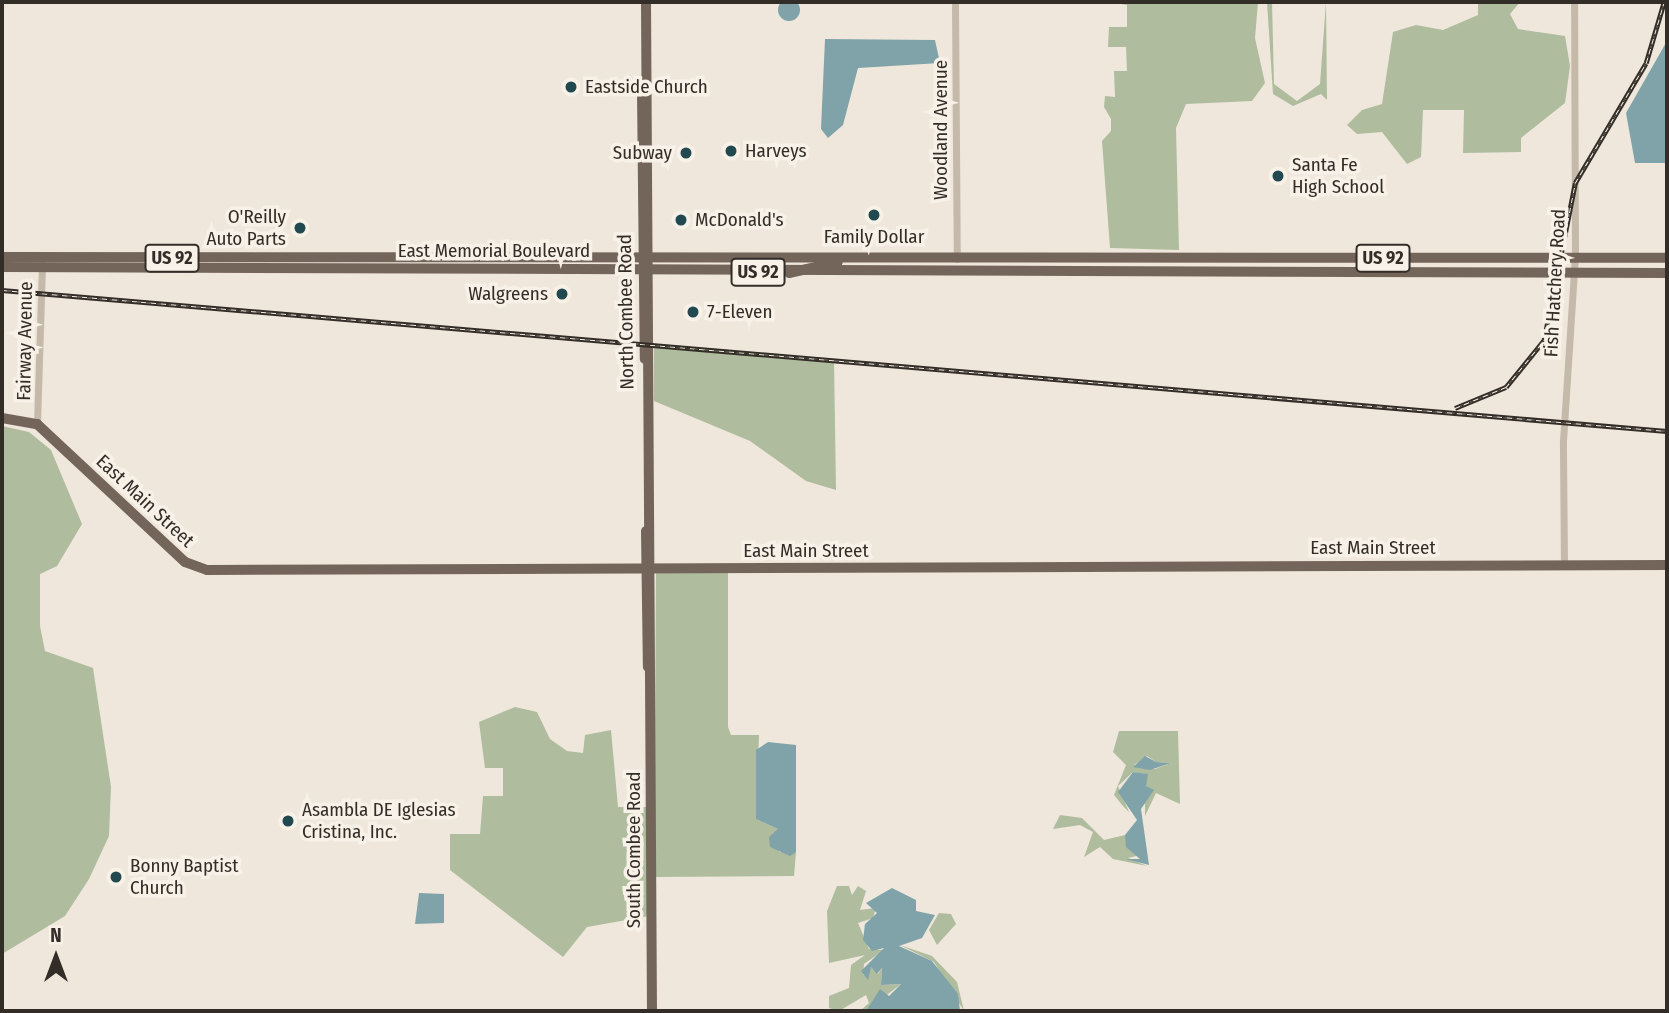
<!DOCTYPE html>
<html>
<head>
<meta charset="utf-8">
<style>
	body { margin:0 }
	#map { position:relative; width:1669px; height:1013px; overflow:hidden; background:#efe7dc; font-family:"Fira Sans Condensed",sans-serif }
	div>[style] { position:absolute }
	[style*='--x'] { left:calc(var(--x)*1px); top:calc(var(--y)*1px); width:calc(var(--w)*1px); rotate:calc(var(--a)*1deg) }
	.green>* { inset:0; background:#afbc9e }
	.water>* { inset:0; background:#7fa3a8 }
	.round { border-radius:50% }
	.minor>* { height:7px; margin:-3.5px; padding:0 3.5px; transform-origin:3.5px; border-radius:3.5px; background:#c5b9aa }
	.major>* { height:10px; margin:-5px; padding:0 5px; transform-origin:5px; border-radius:5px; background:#74655b }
	.rail>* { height:4.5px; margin-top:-2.25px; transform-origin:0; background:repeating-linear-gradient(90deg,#f7f1e8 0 5px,#332d28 0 10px); box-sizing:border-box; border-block:2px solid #332d28 }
	.dots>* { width:19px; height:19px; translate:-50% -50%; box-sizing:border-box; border:4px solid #f7f1e8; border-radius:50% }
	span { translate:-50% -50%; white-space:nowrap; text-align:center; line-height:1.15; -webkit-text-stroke:7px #f7f1e8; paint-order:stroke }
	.shield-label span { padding:2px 5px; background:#f7f1e8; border:2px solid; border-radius:5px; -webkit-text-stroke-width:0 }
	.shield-label { font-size:18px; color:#332d28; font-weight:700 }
	.poi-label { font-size:19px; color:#332d28 }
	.left { translate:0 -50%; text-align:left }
	.right { translate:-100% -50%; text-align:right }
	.street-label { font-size:19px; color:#332d28 }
	.frame { position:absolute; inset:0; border:4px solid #332d28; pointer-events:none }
	.north { position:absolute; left:21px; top:922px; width:70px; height:70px; -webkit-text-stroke:5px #f7f1e8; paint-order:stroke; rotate:0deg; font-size:19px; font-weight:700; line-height:28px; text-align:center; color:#332d28 }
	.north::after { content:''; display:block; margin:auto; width:24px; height:32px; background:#332d28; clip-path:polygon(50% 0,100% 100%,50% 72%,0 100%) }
</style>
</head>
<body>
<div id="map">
	<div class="green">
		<div style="clip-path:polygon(1110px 2px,1258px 2px,1255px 38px,1265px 83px,1252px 101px,1186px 104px,1176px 128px,1179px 250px,1110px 248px,1102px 141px,1111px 131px,1111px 119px,1104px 107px,1105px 96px,1115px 97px,1114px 71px,1127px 71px,1126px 47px,1108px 47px,1109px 27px,1127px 27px,1127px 5px)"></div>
		<div style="clip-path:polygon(1267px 2px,1272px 2px,1274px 84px,1297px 101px,1320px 84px,1326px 2px,1327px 100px,1321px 94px,1293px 106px,1273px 94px)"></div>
		<div style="clip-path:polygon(1478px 2px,1520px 2px,1510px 14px,1518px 29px,1565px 36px,1570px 66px,1565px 103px,1521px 138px,1521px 152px,1463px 153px,1464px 110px,1423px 110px,1421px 157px,1407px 164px,1382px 132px,1357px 134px,1347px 125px,1362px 110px,1382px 104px,1393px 32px,1416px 25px,1443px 30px,1478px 15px)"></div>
		<div style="clip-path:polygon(654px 344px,834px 361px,836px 490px,806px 481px,750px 441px,654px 401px)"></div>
		<div style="clip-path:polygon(2px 426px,29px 432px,51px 450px,82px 524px,57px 566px,40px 574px,40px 626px,45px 651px,93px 668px,111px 787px,109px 836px,89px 879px,65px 916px,2px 954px)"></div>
		<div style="clip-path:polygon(656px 571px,728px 571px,728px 727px,731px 735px,759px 735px,756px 819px,778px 829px,779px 852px,796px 852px,794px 876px,654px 877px)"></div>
		<div style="clip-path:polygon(515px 707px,537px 712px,550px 739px,567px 751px,583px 753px,585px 735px,611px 730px,618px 807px,649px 807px,649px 916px,587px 927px,563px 957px,450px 870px,450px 834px,480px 834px,483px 796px,503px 796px,503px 768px,485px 768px,479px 722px)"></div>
		<div style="clip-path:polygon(evenodd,1119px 731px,1178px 731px,1180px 804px,1156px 793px,1145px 816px,1145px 774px,1133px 772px,1118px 786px,1129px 812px,1123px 806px,1114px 795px,1126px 765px,1113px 752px,1119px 731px,1147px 756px,1156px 762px,1171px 763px,1155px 769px,1134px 765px,1147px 756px)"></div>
		<div style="clip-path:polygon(1060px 815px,1082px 818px,1104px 840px,1125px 835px,1140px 855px,1128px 858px,1147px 866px,1113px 859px,1100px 847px,1084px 857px,1093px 832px,1080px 825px,1053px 829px)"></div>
		<div style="clip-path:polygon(837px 886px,849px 886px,852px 895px,858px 886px,866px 891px,860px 910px,876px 908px,873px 918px,858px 923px,869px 949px,884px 950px,864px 964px,863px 975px,871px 967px,878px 974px,882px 968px,881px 985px,901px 984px,866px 1011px,860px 1011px,869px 1003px,866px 995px,839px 1011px,829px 1008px,829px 996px,849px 988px,851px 965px,865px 955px,829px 963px,827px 911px)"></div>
		<div style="clip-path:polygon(939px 913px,951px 914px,956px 924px,937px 945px,929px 930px)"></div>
		<div style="clip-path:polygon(900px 945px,932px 956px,957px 982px,964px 1011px,934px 962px)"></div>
	</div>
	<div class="water">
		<div class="round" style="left:778px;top:-1px;width:22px;height:22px"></div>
		<div style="clip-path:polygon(825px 39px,935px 40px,940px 63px,858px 68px,843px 125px,828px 138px,821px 129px)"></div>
		<div style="clip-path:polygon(1667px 41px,1667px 163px,1635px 163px,1626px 113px)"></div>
		<div style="clip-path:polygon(768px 742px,796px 745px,796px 852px,790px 856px,770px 847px,769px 837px,778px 829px,756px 819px,756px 750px)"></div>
		<div style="clip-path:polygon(1145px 756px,1156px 762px,1171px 763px,1150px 770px,1133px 767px)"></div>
		<div style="clip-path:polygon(1133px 772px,1148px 774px,1146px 786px,1154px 790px,1141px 809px,1149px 865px,1126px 859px,1140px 859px,1126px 847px,1125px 835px,1137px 820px,1118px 792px)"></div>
		<div style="clip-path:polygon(892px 888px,916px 900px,916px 911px,935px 915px,922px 938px,899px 946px,932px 961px,958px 994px,960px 1011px,866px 1011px,880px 989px,889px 996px,901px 984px,881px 985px,882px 968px,877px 974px,871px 967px,868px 980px,861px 971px,884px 948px,872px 951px,863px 940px,865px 924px,877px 913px,866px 903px)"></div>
		<div style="clip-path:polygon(419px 893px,444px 894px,444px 923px,415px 924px)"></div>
	</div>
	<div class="minor">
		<div style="--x:955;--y:2;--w:257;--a:89.6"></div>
		<div style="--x:37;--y:424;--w:160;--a:-88.2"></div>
		<div style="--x:1564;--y:565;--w:124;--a:-90.5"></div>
		<div style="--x:1563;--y:441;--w:184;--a:-86.3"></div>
		<div style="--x:1575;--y:257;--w:255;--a:-90.2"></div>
	</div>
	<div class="major">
		<div style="--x:646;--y:2;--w:1009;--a:89.66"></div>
		<div style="--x:642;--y:91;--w:268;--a:89.4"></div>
		<div style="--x:2;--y:257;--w:1665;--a:0.03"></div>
		<div style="--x:2;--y:267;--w:1665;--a:0.21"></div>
		<div style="--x:789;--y:273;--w:50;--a:-12.7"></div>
		<div style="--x:2;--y:418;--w:36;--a:10"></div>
		<div style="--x:37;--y:424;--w:202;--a:43"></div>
		<div style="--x:185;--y:562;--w:23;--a:20"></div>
		<div style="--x:207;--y:570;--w:1460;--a:-0.2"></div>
		<div style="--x:646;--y:531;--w:136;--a:89.2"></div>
	</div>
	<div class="rail">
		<div style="--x:2;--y:290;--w:1671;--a:4.84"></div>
		<div style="--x:1455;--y:408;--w:55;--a:-22.4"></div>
		<div style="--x:1506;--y:387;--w:60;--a:-51"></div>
		<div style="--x:1544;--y:340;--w:160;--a:-78.8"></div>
		<div style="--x:1575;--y:183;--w:139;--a:-59.4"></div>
		<div style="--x:1646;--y:63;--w:64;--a:-73.6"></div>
	</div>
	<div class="dots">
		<div style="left:571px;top:87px;background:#234950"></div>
		<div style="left:731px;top:151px;background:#234950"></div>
		<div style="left:686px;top:153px;background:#234950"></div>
		<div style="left:1278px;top:176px;background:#234950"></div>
		<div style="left:874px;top:215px;background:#234950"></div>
		<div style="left:681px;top:220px;background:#234950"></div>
		<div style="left:300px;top:228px;background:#234950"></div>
		<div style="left:562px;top:294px;background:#234950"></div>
		<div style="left:693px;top:312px;background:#234950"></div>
		<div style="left:288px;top:821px;background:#234950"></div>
		<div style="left:116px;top:877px;background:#234950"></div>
	</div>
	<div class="shield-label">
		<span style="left:172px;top:258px">US 92</span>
		<span style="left:1383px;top:258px">US 92</span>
		<span style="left:758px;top:272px">US 92</span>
	</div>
	<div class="poi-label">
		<span class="left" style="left:585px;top:87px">Eastside Church</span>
		<span class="left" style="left:745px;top:151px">Harveys</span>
		<span class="right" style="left:672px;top:153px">Subway</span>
		<span class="left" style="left:1292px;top:176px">Santa Fe<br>High School</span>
		<span class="right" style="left:286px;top:228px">O'Reilly<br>Auto Parts</span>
		<span class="left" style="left:695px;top:220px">McDonald's</span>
		<span style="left:874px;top:237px">Family Dollar</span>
		<span class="right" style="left:548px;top:294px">Walgreens</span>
		<span class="left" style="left:707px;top:312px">7-Eleven</span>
		<span class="left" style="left:302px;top:821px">Asambla DE Iglesias<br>Cristina, Inc.</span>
		<span class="left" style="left:130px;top:877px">Bonny Baptist<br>Church</span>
	</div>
	<div class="street-label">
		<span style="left:941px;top:130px;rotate:-90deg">Woodland Avenue</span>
		<span style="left:494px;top:251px">East Memorial Boulevard</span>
		<span style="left:1555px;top:283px;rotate:-87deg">Fish Hatchery Road</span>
		<span style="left:626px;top:312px;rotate:-91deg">North Combee Road</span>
		<span style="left:25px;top:341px;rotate:-89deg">Fairway Avenue</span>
		<span style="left:145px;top:501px;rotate:43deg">East Main Street</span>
		<span style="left:1373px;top:548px">East Main Street</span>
		<span style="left:806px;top:551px">East Main Street</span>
		<span style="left:634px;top:850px;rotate:-90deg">South Combee Road</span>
	</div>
	<div class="frame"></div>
	<div class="north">N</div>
</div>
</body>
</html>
